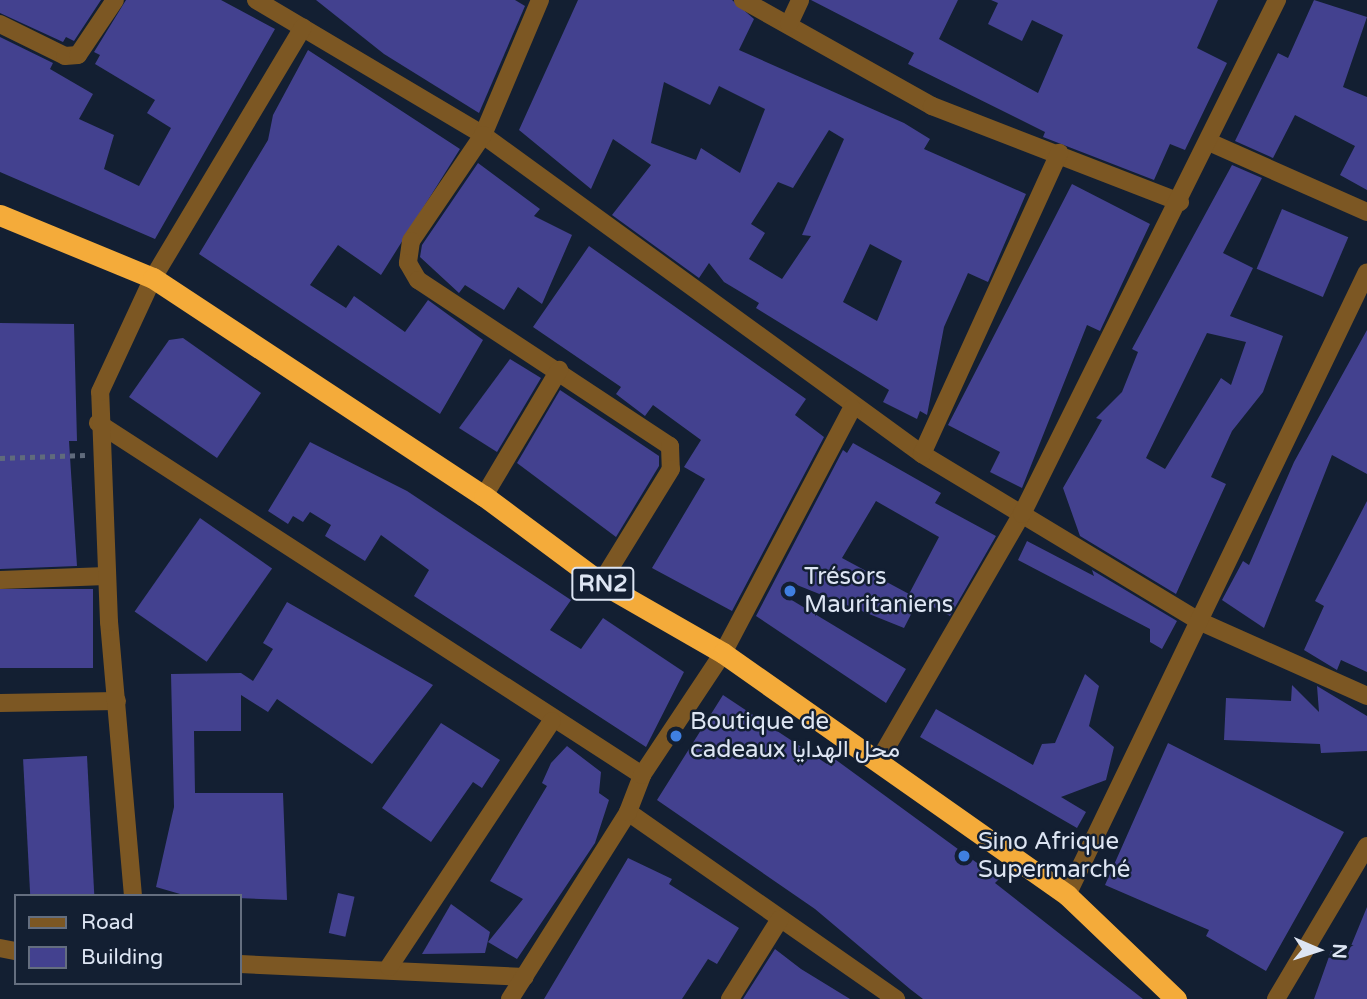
<!DOCTYPE html>
<html>
<head>
<meta charset="utf-8">
<style>
	body { margin:0 }
	#map { position:relative; width:1367px; height:999px; overflow:hidden; background:#131f32; font-family:"Varela Round",Vazirmatn,sans-serif }
	div>[style] { position:absolute }
	[style*='--x'] { left:calc(var(--x)*1px); top:calc(var(--y)*1px); width:calc(var(--w)*1px); rotate:calc(var(--a)*1deg) }
	.building>* { inset:0; background:#43418f; transform-origin:0 0 }
	.path>* { height:4.5px; margin-top:-2.25px; transform-origin:0; background:repeating-linear-gradient(90deg,#606b7c 0 5px,transparent 0 10px) }
	.minor>* { height:18px; margin:-9px; padding:0 9px; transform-origin:9px; border-radius:9px; background:#7c5723 }
	.highway>* { height:21px; margin:-10.5px; padding:0 10.5px; transform-origin:10.5px; border-radius:10.5px; background:#f4ab3a }
	.dots>* { width:19px; height:19px; translate:-50% -50%; box-sizing:border-box; border:4px solid #131f32; border-radius:50% }
	span { translate:-50% -50%; white-space:nowrap; text-align:center; line-height:1.15; -webkit-text-stroke:5px #131f32; paint-order:stroke }
	.shield-label span { padding:2px 5px; background:#131f32; border:2px solid; border-radius:5px; -webkit-text-stroke-width:0 }
	.shield-label { font-size:23px; color:#dde5f3; font-weight:700 }
	.poi-label { font-size:24px; color:#dde5f3 }
	.left { translate:0 -50%; text-align:left }
	.legend { position:absolute; left:14px; top:894px; width:228px; height:91px; box-sizing:border-box; background:#131f32; border:2px solid #646e7f; margin:0; padding:9px 12px; list-style:none; font-size:21px; color:#dde5f3 }
	.legend li { display:flex; align-items:center; gap:14px; height:35px }
	.legend b { width:35px; border:2px solid #646e7f }
	.north { position:absolute; left:1283px; top:915px; width:70px; height:70px; -webkit-text-stroke:5px #131f32; paint-order:stroke; rotate:93deg; font-size:19px; font-weight:700; line-height:28px; text-align:center; color:#dde5f3 }
	.north::after { content:''; display:block; margin:auto; width:24px; height:32px; background:#dde5f3; clip-path:polygon(50% 0,100% 100%,50% 72%,0 100%) }
</style>
</head>
<body>
<div id="map">
	<div class="building">
		<div style="clip-path:polygon(0 0,101px 0,74px 41px,66px 37px,63px 42px,0 13px)"></div>
		<div style="clip-path:polygon(126px 0,221px 0,275px 29px,155px 239px,0 172px,0 37px,53px 63px,50px 69px,93px 94px,79px 119px,114px 135px,104px 169px,139px 186px,171px 128px,147px 113px,155px 100px,95px 64px,100px 55px,94px 52px)"></div>
		<div style="clip-path:polygon(316px 0,515px 0,525px 6px,479px 113px,384px 54px)"></div>
		<div style="clip-path:polygon(evenodd,578px 0,732px 0,754px 19px,739px 50px,904px 123px,930px 139px,924px 149px,1026px 194px,988px 282px,968px 273px,944px 327px,927px 415px,920px 411px,917px 419px,883px 402px,889px 390px,756px 308px,759px 303px,724px 282px,709px 263px,699px 278px,612px 215px,651px 165px,613px 139px,591px 189px,519px 130px,578px 0,664px 82px,710px 105px,719px 86px,765px 109px,740px 173px,701px 148px,696px 160px,651px 143px,664px 82px,578px 0,829px 130px,844px 139px,802px 235px,811px 236px,782px 279px,749px 259px,765px 233px,751px 224px,778px 182px,793px 188px,829px 130px,578px 0,870px 244px,902px 261px,877px 321px,843px 302px,870px 244px)"></div>
		<div style="clip-path:polygon(811px 0,958px 0,939px 39px,1038px 93px,1063px 35px,1032px 20px,1022px 41px,988px 24px,998px 3px,991px 0,1218px 0,1197px 48px,1227px 63px,1185px 150px,1170px 144px,1154px 180px,1043px 137px,1045px 132px,908px 64px,914px 53px)"></div>
		<div style="clip-path:polygon(1314px 0,1367px 17px,1343px 87px,1367px 97px,1367px 190px,1340px 175px,1355px 146px,1295px 115px,1273px 158px,1235px 141px,1278px 53px,1288px 58px)"></div>
		<div style="clip-path:polygon(308px 50px,460px 149px,381px 275px,338px 245px,310px 285px,346px 308px,354px 296px,405px 332px,428px 300px,483px 340px,440px 414px,199px 254px,268px 140px,273px 115px)"></div>
		<div style="clip-path:polygon(478px 163px,540px 209px,534px 216px,572px 235px,542px 304px,518px 287px,504px 310px,465px 285px,459px 293px,420px 257px,422px 245px)"></div>
		<div style="clip-path:polygon(evenodd,1232px 165px,1262px 178px,1223px 253px,1253px 268px,1230px 316px,1283px 336px,1263px 392px,1232px 431px,1211px 477px,1226px 484px,1176px 594px,1080px 536px,1063px 488px,1102px 420px,1096px 418px,1122px 392px,1138px 352px,1132px 349px,1232px 165px,1207px 333px,1246px 342px,1231px 385px,1221px 378px,1165px 469px,1146px 458px,1207px 333px)"></div>
		<div style="clip-path:polygon(1072px 184px,1150px 224px,1100px 331px,1087px 325px,1022px 488px,990px 472px,1000px 452px,948px 425px)"></div>
		<div style="left:1282px;top:209px;width:72px;height:65px;rotate:23deg"></div>
		<div style="clip-path:polygon(589px 246px,806px 399px,795px 415px,824px 437px,732px 611px,652px 568px,705px 479px,684px 467px,701px 440px,653px 405px,645px 416px,616px 394px,621px 387px,533px 327px)"></div>
		<div style="clip-path:polygon(0 323px,74px 324px,77px 441px,69px 441px,77px 566px,0 569px)"></div>
		<div style="clip-path:polygon(1367px 330px,1367px 474px,1332px 455px,1264px 628px,1222px 600px,1243px 561px,1249px 565px,1294px 462px)"></div>
		<div style="clip-path:polygon(183px 338px,261px 393px,217px 458px,129px 397px,169px 340px)"></div>
		<div style="clip-path:polygon(510px 359px,541px 378px,497px 452px,459px 428px)"></div>
		<div style="clip-path:polygon(560px 390px,659px 456px,659px 466px,616px 537px,517px 463px)"></div>
		<div style="clip-path:polygon(310px 442px,407px 491px,571px 600px,550px 630px,581px 649px,603px 618px,684px 672px,646px 747px,414px 596px,429px 570px,381px 535px,365px 561px,325px 536px,331px 525px,310px 512px,303px 522px,293px 516px,288px 524px,268px 511px)"></div>
		<div style="clip-path:polygon(evenodd,853px 443px,941px 493px,935px 503px,996px 536px,950px 616px,909px 594px,919px 599px,904px 628px,792px 583px,785px 596px,906px 669px,886px 703px,756px 616px,843px 450px,847px 453px,853px 443px,876px 501px,939px 537px,909px 594px,842px 558px,876px 501px)"></div>
		<div style="clip-path:polygon(1367px 501px,1367px 672px,1341px 660px,1337px 670px,1304px 650px,1324px 606px,1315px 601px)"></div>
		<div style="left:200px;top:518px;width:88px;height:114px;rotate:35deg"></div>
		<div style="clip-path:polygon(1027px 541px,1094px 576px,1092px 570px,1177px 621px,1162px 649px,1150px 642px,1150px 629px,1018px 560px)"></div>
		<div style="left:93px;top:589px;width:79px;height:93px;rotate:90deg"></div>
		<div style="clip-path:polygon(287px 602px,433px 685px,372px 764px,277px 699px,268px 712px,241px 695px,241px 731px,194px 731px,195px 793px,283px 793px,287px 900px,187px 896px,156px 887px,174px 807px,171px 674px,241px 673px,253px 681px,273px 649px,263px 643px)"></div>
		<div style="clip-path:polygon(1085px 674px,1099px 686px,1089px 726px,1114px 747px,1106px 780px,1061px 797px,1086px 812px,1077px 828px,920px 737px,936px 709px,1033px 765px,1042px 744px,1055px 743px)"></div>
		<div style="clip-path:polygon(1292px 685px,1319px 712px,1317px 686px,1367px 716px,1367px 751px,1321px 753px,1320px 744px,1224px 740px,1226px 698px,1291px 701px)"></div>
		<div style="clip-path:polygon(723px 695px,827px 764px,832px 757px,999px 879px,995px 883px,1143px 999px,923px 999px,910px 989px,815px 909px,657px 800px)"></div>
		<div style="clip-path:polygon(441px 723px,500px 760px,482px 788px,473px 782px,431px 842px,382px 808px)"></div>
		<div style="clip-path:polygon(1168px 743px,1344px 832px,1266px 971px,1206px 936px,1209px 930px,1105px 885px)"></div>
		<div style="clip-path:polygon(567px 746px,601px 772px,599px 793px,609px 800px,595px 843px,517px 959px,488px 942px,523px 899px,490px 881px,547px 786px,542px 783px,551px 763px)"></div>
		<div style="left:87px;top:756px;width:140px;height:64px;rotate:87deg"></div>
		<div style="clip-path:polygon(628px 858px,672px 879px,669px 884px,739px 928px,717px 964px,708px 959px,682px 999px,544px 999px)"></div>
		<div style="left:338px;top:893px;width:17px;height:41px;rotate:13deg"></div>
		<div style="clip-path:polygon(451px 904px,490px 932px,485px 953px,422px 954px)"></div>
		<div style="clip-path:polygon(1367px 907px,1367px 999px,1314px 999px,1331px 951px,1346px 958px)"></div>
		<div style="clip-path:polygon(775px 949px,801px 969px,850px 999px,743px 999px)"></div>
	</div>
	<div class="path">
		<div style="--x:0;--y:458;--w:85;--a:-2"></div>
	</div>
	<div class="minor">
		<div style="--x:256;--y:0;--w:264;--a:30.7"></div>
		<div style="--x:483;--y:135;--w:543;--a:36"></div>
		<div style="--x:922;--y:454;--w:326;--a:31.1"></div>
		<div style="--x:1201;--y:622;--w:182;--a:24"></div>
		<div style="--x:540;--y:0;--w:147;--a:112.9"></div>
		<div style="--x:483;--y:135;--w:128;--a:124.2"></div>
		<div style="--x:411;--y:241;--w:22;--a:98"></div>
		<div style="--x:408;--y:263;--w:20;--a:60"></div>
		<div style="--x:418;--y:280;--w:302;--a:33.4"></div>
		<div style="--x:670;--y:446;--w:23;--a:88"></div>
		<div style="--x:671;--y:469;--w:134;--a:121.6"></div>
		<div style="--x:743;--y:0;--w:217;--a:29.3"></div>
		<div style="--x:932;--y:106;--w:266;--a:21.2"></div>
		<div style="--x:0;--y:24;--w:72;--a:26.2"></div>
		<div style="--x:65;--y:56;--w:13;--a:-4"></div>
		<div style="--x:78;--y:55;--w:66;--a:-56.1"></div>
		<div style="--x:789;--y:24;--w:26;--a:-65"></div>
		<div style="--x:1209;--y:142;--w:173;--a:23.9"></div>
		<div style="--x:98;--y:423;--w:648;--a:32.91"></div>
		<div style="--x:922;--y:454;--w:331;--a:-65.5"></div>
		<div style="--x:484;--y:496;--w:147;--a:-59.2"></div>
		<div style="--x:0;--y:580;--w:106;--a:-2.2"></div>
		<div style="--x:0;--y:703;--w:117;--a:-1"></div>
		<div style="--x:878;--y:762;--w:287;--a:-59.9"></div>
		<div style="--x:1022;--y:514;--w:574;--a:-63.61"></div>
		<div style="--x:628;--y:812;--w:327;--a:34.9"></div>
		<div style="--x:1067;--y:895;--w:691;--a:-64.29"></div>
		<div style="--x:133;--y:896;--w:275;--a:-95"></div>
		<div style="--x:109;--y:622;--w:230;--a:-92.2"></div>
		<div style="--x:100;--y:392;--w:126;--a:-65.1"></div>
		<div style="--x:153;--y:278;--w:292;--a:-59.1"></div>
		<div style="--x:0;--y:948;--w:16;--a:11"></div>
		<div style="--x:240;--y:964;--w:285;--a:2.6"></div>
		<div style="--x:389;--y:967;--w:295;--a:-56.5"></div>
		<div style="--x:510;--y:999;--w:221;--a:-57.7"></div>
		<div style="--x:628;--y:812;--w:40;--a:-69"></div>
		<div style="--x:642;--y:775;--w:146;--a:-56.4"></div>
		<div style="--x:723;--y:653;--w:277;--a:-62.2"></div>
		<div style="--x:730;--y:999;--w:94;--a:-58"></div>
		<div style="--x:1276;--y:999;--w:178;--a:-59.3"></div>
	</div>
	<div class="highway">
		<div style="--x:0;--y:215;--w:165;--a:22.4"></div>
		<div style="--x:153;--y:278;--w:396;--a:33.4"></div>
		<div style="--x:484;--y:496;--w:146;--a:36.6"></div>
		<div style="--x:601;--y:583;--w:141;--a:29.8"></div>
		<div style="--x:723;--y:653;--w:421;--a:35.1"></div>
		<div style="--x:1067;--y:895;--w:151;--a:43.7"></div>
	</div>
	<div class="dots">
		<div style="left:790px;top:591px;background:#3f7fe0"></div>
		<div style="left:676px;top:736px;background:#3f7fe0"></div>
		<div style="left:964px;top:856px;background:#3f7fe0"></div>
	</div>
	<div class="shield-label">
		<span style="left:603px;top:584px">RN2</span>
	</div>
	<div class="poi-label">
		<span class="left" style="left:804px;top:591px">Trésors<br>Mauritaniens</span>
		<span class="left" style="left:690px;top:736px">Boutique de<br>cadeaux محل الهدايا</span>
		<span class="left" style="left:978px;top:856px">Sino Afrique<br>Supermarché</span>
	</div>
	<ul class="legend">
	<li><b style="height:9px;background:#7c5723"></b>Road</li>
	<li><b style="height:19px;background:#43418f"></b>Building</li>
	</ul>
	<div class="north">N</div>
</div>
</body>
</html>
